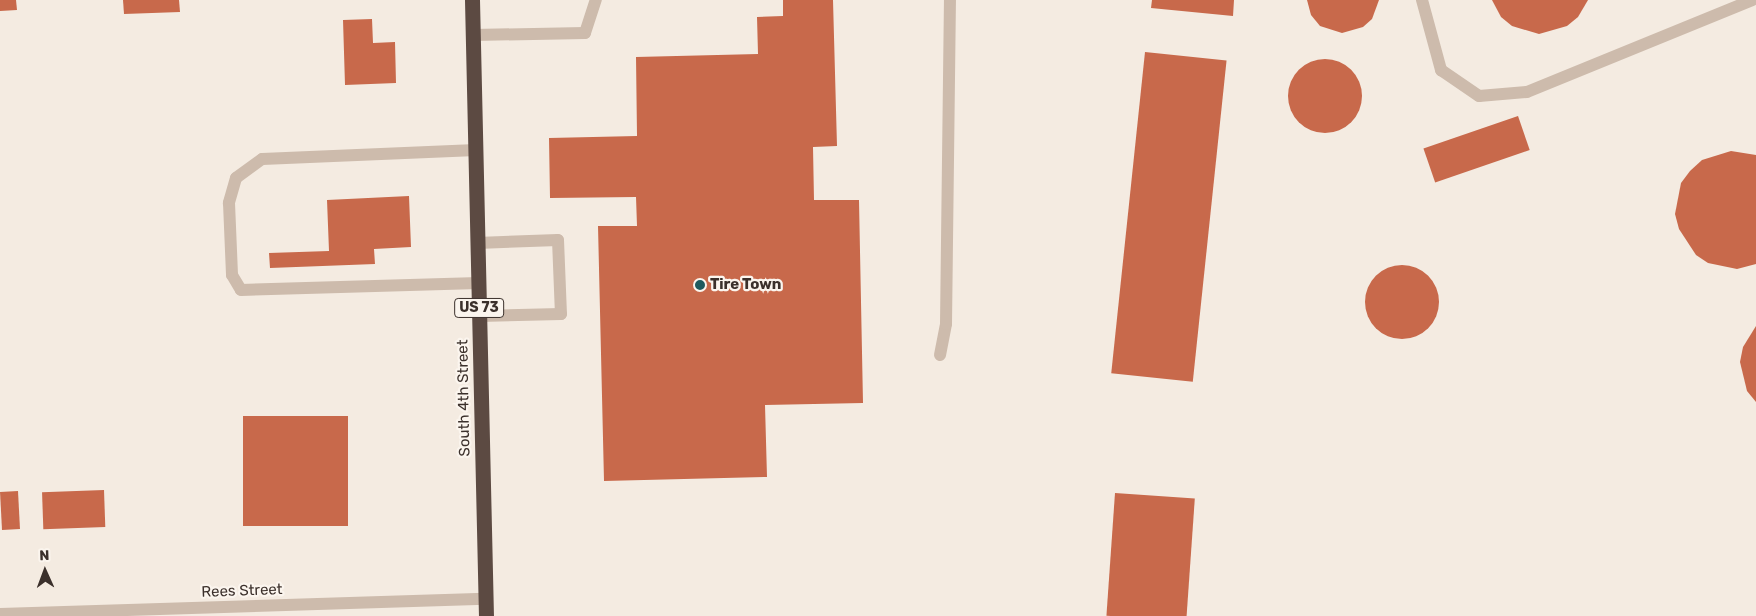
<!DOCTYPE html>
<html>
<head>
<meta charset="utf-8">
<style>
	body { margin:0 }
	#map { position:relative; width:1756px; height:616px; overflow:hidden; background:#f4ebe1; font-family:Rubik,sans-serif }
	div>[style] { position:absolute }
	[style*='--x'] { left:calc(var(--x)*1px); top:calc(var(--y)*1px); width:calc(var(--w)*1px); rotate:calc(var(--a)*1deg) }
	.building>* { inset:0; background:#c8694b; transform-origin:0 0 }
	.round { border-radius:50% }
	.minor>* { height:12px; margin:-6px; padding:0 6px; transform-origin:6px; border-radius:6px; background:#cdbbac }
	.highway>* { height:15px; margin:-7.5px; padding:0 7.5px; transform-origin:7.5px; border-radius:7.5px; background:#5c4a42 }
	.dots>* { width:14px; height:14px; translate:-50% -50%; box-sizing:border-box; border:2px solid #fbf5ee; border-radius:50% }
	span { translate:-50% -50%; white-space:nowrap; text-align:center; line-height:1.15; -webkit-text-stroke:4.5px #fbf5ee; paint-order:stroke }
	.shield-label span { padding:1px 4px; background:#fbf5ee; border:1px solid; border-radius:4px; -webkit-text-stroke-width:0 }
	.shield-label { font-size:14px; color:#3b302b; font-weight:700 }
	.poi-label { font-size:15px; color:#3b302b; font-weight:700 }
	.left { translate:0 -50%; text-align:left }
	.street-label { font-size:15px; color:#3b302b }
	.north { position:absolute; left:20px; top:546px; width:50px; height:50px; -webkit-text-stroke:4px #fbf5ee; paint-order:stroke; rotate:358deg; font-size:14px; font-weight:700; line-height:20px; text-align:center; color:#3b302b }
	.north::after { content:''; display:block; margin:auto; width:18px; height:22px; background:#3b302b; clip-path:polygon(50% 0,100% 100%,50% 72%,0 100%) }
</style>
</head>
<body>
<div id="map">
	<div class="building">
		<div style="clip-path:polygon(0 0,16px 0,17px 10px,0 11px)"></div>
		<div style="clip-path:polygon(123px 0,179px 0,180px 12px,124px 14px)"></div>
		<div style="clip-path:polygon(783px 0,833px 0,837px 146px,813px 147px,814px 200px,859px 200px,863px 403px,765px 405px,767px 477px,604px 481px,598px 226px,637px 226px,636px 197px,550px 198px,549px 138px,637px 136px,636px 57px,758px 54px,757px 17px,783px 16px)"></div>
		<div style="clip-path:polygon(1152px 0,1234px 0,1233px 16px,1151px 8px)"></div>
		<div style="clip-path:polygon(1307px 0,1379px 0,1372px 19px,1363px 27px,1342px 33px,1320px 26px,1311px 15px)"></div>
		<div style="clip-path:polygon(1492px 0,1588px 0,1578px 17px,1567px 26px,1539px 34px,1512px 26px,1501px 17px)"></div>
		<div style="clip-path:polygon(372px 19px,373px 43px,395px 42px,396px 83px,345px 85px,343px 20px)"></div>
		<div style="left:1145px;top:52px;width:82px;height:323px;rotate:6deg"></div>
		<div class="round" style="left:1288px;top:59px;width:74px;height:74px"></div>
		<div style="left:1518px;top:116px;width:36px;height:100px;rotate:71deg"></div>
		<div style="clip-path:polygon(1731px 151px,1756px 155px,1756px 264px,1737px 269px,1708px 263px,1696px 255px,1679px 229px,1675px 214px,1681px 183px,1690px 171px,1702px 160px)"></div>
		<div style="clip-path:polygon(409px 196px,411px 247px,374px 249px,375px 264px,270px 268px,269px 253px,329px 251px,327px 200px)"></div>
		<div class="round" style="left:1365px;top:265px;width:74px;height:74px"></div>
		<div style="clip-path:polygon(1756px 326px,1756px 402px,1747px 391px,1740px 362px,1743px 347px)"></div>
		<div style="left:243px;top:416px;width:105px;height:110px"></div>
		<div style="left:104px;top:490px;width:37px;height:62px;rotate:88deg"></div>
		<div style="left:18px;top:491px;width:38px;height:18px;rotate:87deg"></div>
		<div style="left:1115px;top:493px;width:80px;height:123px;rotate:4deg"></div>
	</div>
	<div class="minor">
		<div style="--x:1422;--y:0;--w:73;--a:74.8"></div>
		<div style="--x:1441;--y:70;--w:46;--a:34.4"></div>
		<div style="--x:1479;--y:96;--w:48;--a:-4.8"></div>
		<div style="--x:1527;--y:92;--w:243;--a:-22.2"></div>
		<div style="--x:473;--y:35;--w:112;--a:-1"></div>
		<div style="--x:585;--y:33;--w:35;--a:-72"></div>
		<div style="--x:476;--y:150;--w:214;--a:177.6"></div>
		<div style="--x:262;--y:159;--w:32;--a:144"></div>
		<div style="--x:236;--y:178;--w:26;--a:106"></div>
		<div style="--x:229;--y:203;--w:72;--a:87.6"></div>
		<div style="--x:232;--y:275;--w:17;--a:59"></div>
		<div style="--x:241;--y:290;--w:238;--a:-1.7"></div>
		<div style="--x:477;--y:243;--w:81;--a:-2.1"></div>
		<div style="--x:558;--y:240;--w:74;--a:87.7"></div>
		<div style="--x:561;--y:314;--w:82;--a:178.6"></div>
		<div style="--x:940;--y:355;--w:32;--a:-79"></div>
		<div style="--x:946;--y:324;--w:324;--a:-89.3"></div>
		<div style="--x:0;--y:614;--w:485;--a:-1.8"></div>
	</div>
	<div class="highway">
		<div style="--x:472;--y:0;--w:616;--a:88.7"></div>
	</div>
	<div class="dots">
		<div style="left:700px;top:285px;background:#1f5a5e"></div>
	</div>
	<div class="shield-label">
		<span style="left:479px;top:308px">US 73</span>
	</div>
	<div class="poi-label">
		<span class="left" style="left:710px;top:285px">Tire Town</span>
	</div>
	<div class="street-label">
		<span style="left:464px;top:398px;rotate:-91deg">South 4th Street</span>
		<span style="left:242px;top:591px;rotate:-2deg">Rees Street</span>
	</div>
	<div class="north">N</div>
</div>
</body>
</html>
